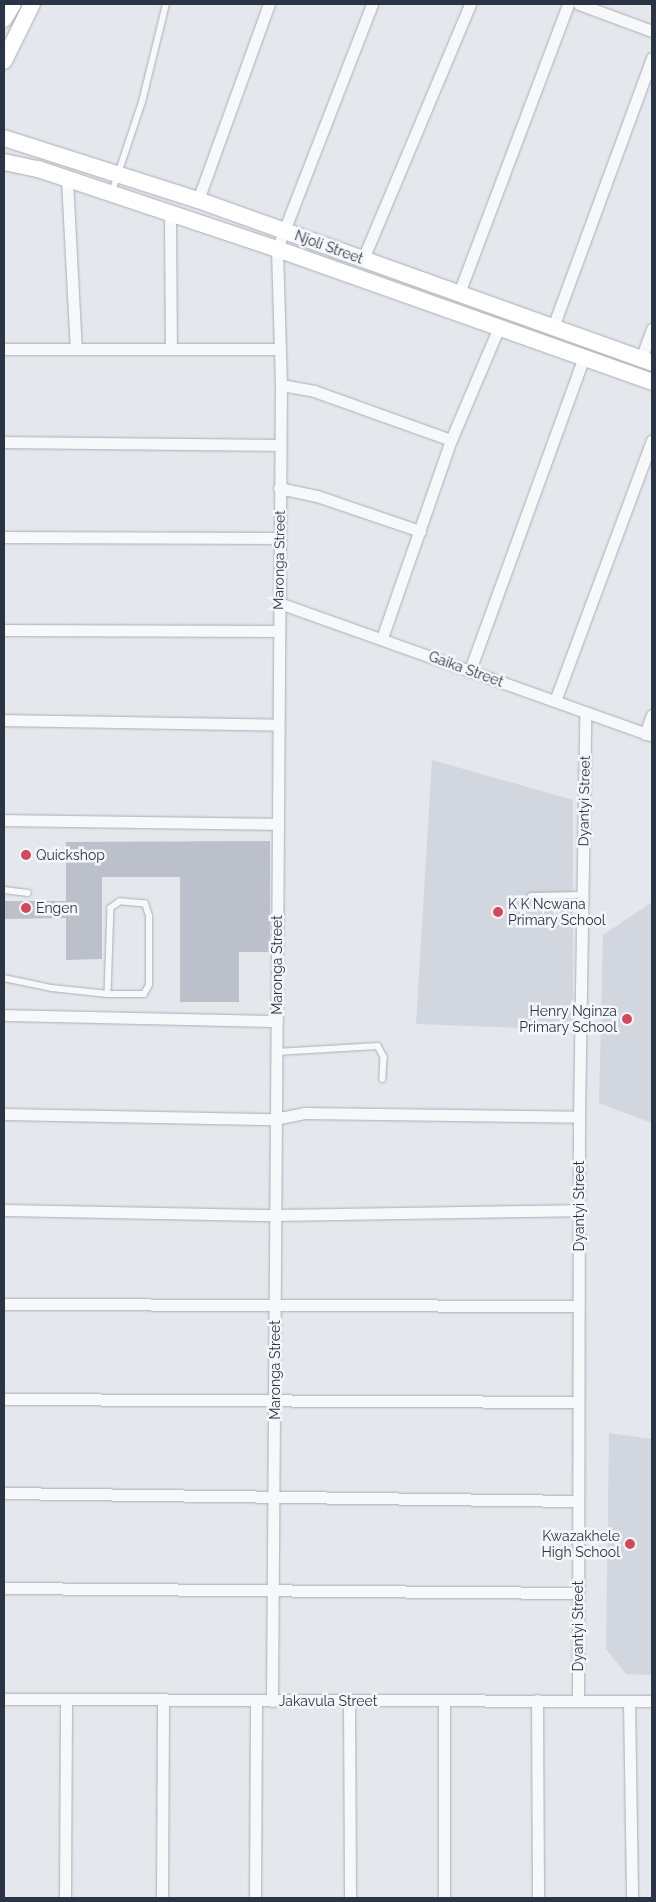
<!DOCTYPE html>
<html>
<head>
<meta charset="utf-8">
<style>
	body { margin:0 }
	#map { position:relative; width:656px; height:1902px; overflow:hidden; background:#e4e7ec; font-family:Raleway,sans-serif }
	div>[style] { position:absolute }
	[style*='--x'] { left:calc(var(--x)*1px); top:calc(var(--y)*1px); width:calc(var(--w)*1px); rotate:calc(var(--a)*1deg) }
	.built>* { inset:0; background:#d2d6de }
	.building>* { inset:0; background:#bbc0ca }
	.roads { filter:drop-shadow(0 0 1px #a9aeb7) drop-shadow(0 0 1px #a9aeb7) }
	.lane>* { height:5.5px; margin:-2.75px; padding:0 2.75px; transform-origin:2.75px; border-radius:2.75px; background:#f7f8fa }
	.street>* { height:11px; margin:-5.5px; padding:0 5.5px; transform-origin:5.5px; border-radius:5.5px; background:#f7f8fa }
	.secondary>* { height:16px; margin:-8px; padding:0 8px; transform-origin:8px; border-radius:8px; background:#fff }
	.dots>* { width:14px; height:14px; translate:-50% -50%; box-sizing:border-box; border:2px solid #f4f6f9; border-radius:50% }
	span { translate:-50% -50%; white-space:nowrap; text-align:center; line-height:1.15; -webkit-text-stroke:5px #f4f6f9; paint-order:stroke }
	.street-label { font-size:14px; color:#2b3445 }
	.poi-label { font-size:14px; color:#2b3445 }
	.left { translate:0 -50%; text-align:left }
	.right { translate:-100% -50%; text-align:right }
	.frame { position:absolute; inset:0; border:5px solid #2b3445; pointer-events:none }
</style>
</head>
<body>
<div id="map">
	<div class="built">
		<div style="clip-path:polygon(432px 760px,573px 800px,573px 1030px,416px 1024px)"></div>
		<div style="clip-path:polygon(652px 902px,652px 1123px,599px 1103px,603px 935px)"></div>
		<div style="clip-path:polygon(609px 1433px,652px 1439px,652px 1675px,626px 1674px,606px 1649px)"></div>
	</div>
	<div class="building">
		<div style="clip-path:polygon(270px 841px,270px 952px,239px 952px,239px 1002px,180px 1002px,180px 877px,102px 877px,102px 959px,66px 960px,66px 918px,4px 919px,4px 901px,66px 901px,66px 842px)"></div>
	</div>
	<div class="roads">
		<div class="lane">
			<div style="--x:112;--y:192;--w:95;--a:-71.6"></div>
			<div style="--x:142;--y:102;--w:101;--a:-76.2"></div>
			<div style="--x:4;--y:890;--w:24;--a:7"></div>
			<div style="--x:531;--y:896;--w:51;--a:-1.1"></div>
			<div style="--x:4;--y:978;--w:49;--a:11.8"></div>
			<div style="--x:52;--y:988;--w:56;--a:6.1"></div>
			<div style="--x:108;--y:994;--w:36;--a:0"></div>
			<div style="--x:144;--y:994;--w:10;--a:-61"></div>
			<div style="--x:149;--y:985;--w:69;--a:-90"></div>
			<div style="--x:149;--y:916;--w:13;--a:-108"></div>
			<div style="--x:145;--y:904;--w:25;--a:-175"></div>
			<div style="--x:120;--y:902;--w:11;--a:146"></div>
			<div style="--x:111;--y:908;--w:86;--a:92"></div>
			<div style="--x:276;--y:1052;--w:102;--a:-3.4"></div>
			<div style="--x:378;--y:1046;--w:13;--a:61"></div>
			<div style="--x:384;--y:1057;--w:22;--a:93"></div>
		</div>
		<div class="street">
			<div style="--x:579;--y:4;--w:78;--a:20.3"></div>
			<div style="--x:67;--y:180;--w:169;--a:87"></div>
			<div style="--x:198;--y:200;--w:208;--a:-70.1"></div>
			<div style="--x:170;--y:214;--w:135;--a:89.6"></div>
			<div style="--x:363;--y:259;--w:277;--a:-67.2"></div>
			<div style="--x:459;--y:293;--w:309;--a:-69.3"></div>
			<div style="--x:553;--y:327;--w:287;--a:-69.8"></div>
			<div style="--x:4;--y:349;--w:274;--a:0"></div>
			<div style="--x:641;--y:359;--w:32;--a:-70"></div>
			<div style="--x:281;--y:385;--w:34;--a:10"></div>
			<div style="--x:314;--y:391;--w:145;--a:19.7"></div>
			<div style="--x:4;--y:442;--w:274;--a:0.6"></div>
			<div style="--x:279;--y:488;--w:39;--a:12"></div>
			<div style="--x:317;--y:496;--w:109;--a:18.8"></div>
			<div style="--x:4;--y:537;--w:275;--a:0.2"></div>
			<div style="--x:279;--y:603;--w:396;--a:19.6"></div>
			<div style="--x:4;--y:630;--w:273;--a:0.2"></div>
			<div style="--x:382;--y:638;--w:210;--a:-70.8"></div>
			<div style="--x:451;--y:440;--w:123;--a:-67"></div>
			<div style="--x:470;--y:670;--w:334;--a:-70"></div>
			<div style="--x:555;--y:701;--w:278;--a:-69.6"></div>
			<div style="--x:4;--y:720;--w:273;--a:1"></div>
			<div style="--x:645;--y:734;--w:20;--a:-70"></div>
			<div style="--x:4;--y:820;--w:274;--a:0.8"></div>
			<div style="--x:4;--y:1015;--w:273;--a:1.3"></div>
			<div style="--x:4;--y:1114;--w:270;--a:1.1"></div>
			<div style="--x:274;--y:1119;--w:31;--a:-11"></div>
			<div style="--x:304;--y:1113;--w:275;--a:0.8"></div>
			<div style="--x:4;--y:1210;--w:272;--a:1.1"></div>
			<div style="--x:276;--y:1215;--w:303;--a:-0.9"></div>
			<div style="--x:4;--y:1304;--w:574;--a:0.2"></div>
			<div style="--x:4;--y:1399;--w:574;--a:0.3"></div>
			<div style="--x:4;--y:1493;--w:574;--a:0.8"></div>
			<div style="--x:4;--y:1588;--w:574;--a:0.5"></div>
			<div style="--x:4;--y:1699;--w:648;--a:0.18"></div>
			<div style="--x:578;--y:1699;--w:582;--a:-89.9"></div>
			<div style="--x:579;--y:1117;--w:404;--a:-89.1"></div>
			<div style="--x:537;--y:1700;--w:198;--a:89.7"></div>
			<div style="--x:272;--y:1701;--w:1316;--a:-89.61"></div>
			<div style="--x:281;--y:385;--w:136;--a:-91.7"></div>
			<div style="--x:277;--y:249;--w:263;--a:-68.8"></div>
			<div style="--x:349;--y:1701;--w:197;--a:89.7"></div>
			<div style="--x:629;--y:1701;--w:197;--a:89.1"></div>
			<div style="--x:65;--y:1898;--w:199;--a:-89.7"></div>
			<div style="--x:162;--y:1898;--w:197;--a:-89.7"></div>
			<div style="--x:255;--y:1898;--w:198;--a:-89.7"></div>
			<div style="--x:444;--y:1898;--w:197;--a:-90"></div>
		</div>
		<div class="secondary">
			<div style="--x:4;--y:19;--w:17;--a:-59"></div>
			<div style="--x:4;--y:61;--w:64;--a:-63.8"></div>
			<div style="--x:4;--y:138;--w:204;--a:17.7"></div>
			<div style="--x:198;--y:200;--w:482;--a:19.7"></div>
			<div style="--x:4;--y:162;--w:35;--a:12"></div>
			<div style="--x:38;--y:169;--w:252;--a:18.5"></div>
			<div style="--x:277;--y:249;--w:398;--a:19.5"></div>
		</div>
	</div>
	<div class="dots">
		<div style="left:26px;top:855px;background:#d1495b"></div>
		<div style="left:26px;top:908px;background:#d1495b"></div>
		<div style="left:498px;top:912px;background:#d1495b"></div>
		<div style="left:627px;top:1019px;background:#d1495b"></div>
		<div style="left:630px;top:1544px;background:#d1495b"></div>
	</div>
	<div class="street-label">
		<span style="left:329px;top:247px;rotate:20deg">Njoli Street</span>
		<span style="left:279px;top:560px;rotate:-89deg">Maronga Street</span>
		<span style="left:466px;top:669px;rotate:20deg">Gaika Street</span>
		<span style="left:584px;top:801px;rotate:-89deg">Dyantyi Street</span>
		<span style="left:277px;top:965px;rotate:-90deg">Maronga Street</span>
		<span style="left:579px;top:1206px;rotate:-90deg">Dyantyi Street</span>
		<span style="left:275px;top:1370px;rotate:-90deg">Maronga Street</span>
		<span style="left:578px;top:1626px;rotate:-90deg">Dyantyi Street</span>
		<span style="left:328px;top:1701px">Jakavula Street</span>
	</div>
	<div class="poi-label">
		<span class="left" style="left:36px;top:855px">Quickshop</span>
		<span class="left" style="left:508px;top:912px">K K Ncwana<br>Primary School</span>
		<span class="left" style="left:36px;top:908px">Engen</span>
		<span class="right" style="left:617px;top:1019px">Henry Nginza<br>Primary School</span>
		<span class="right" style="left:620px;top:1544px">Kwazakhele<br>High School</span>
	</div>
	<div class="frame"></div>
</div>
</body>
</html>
